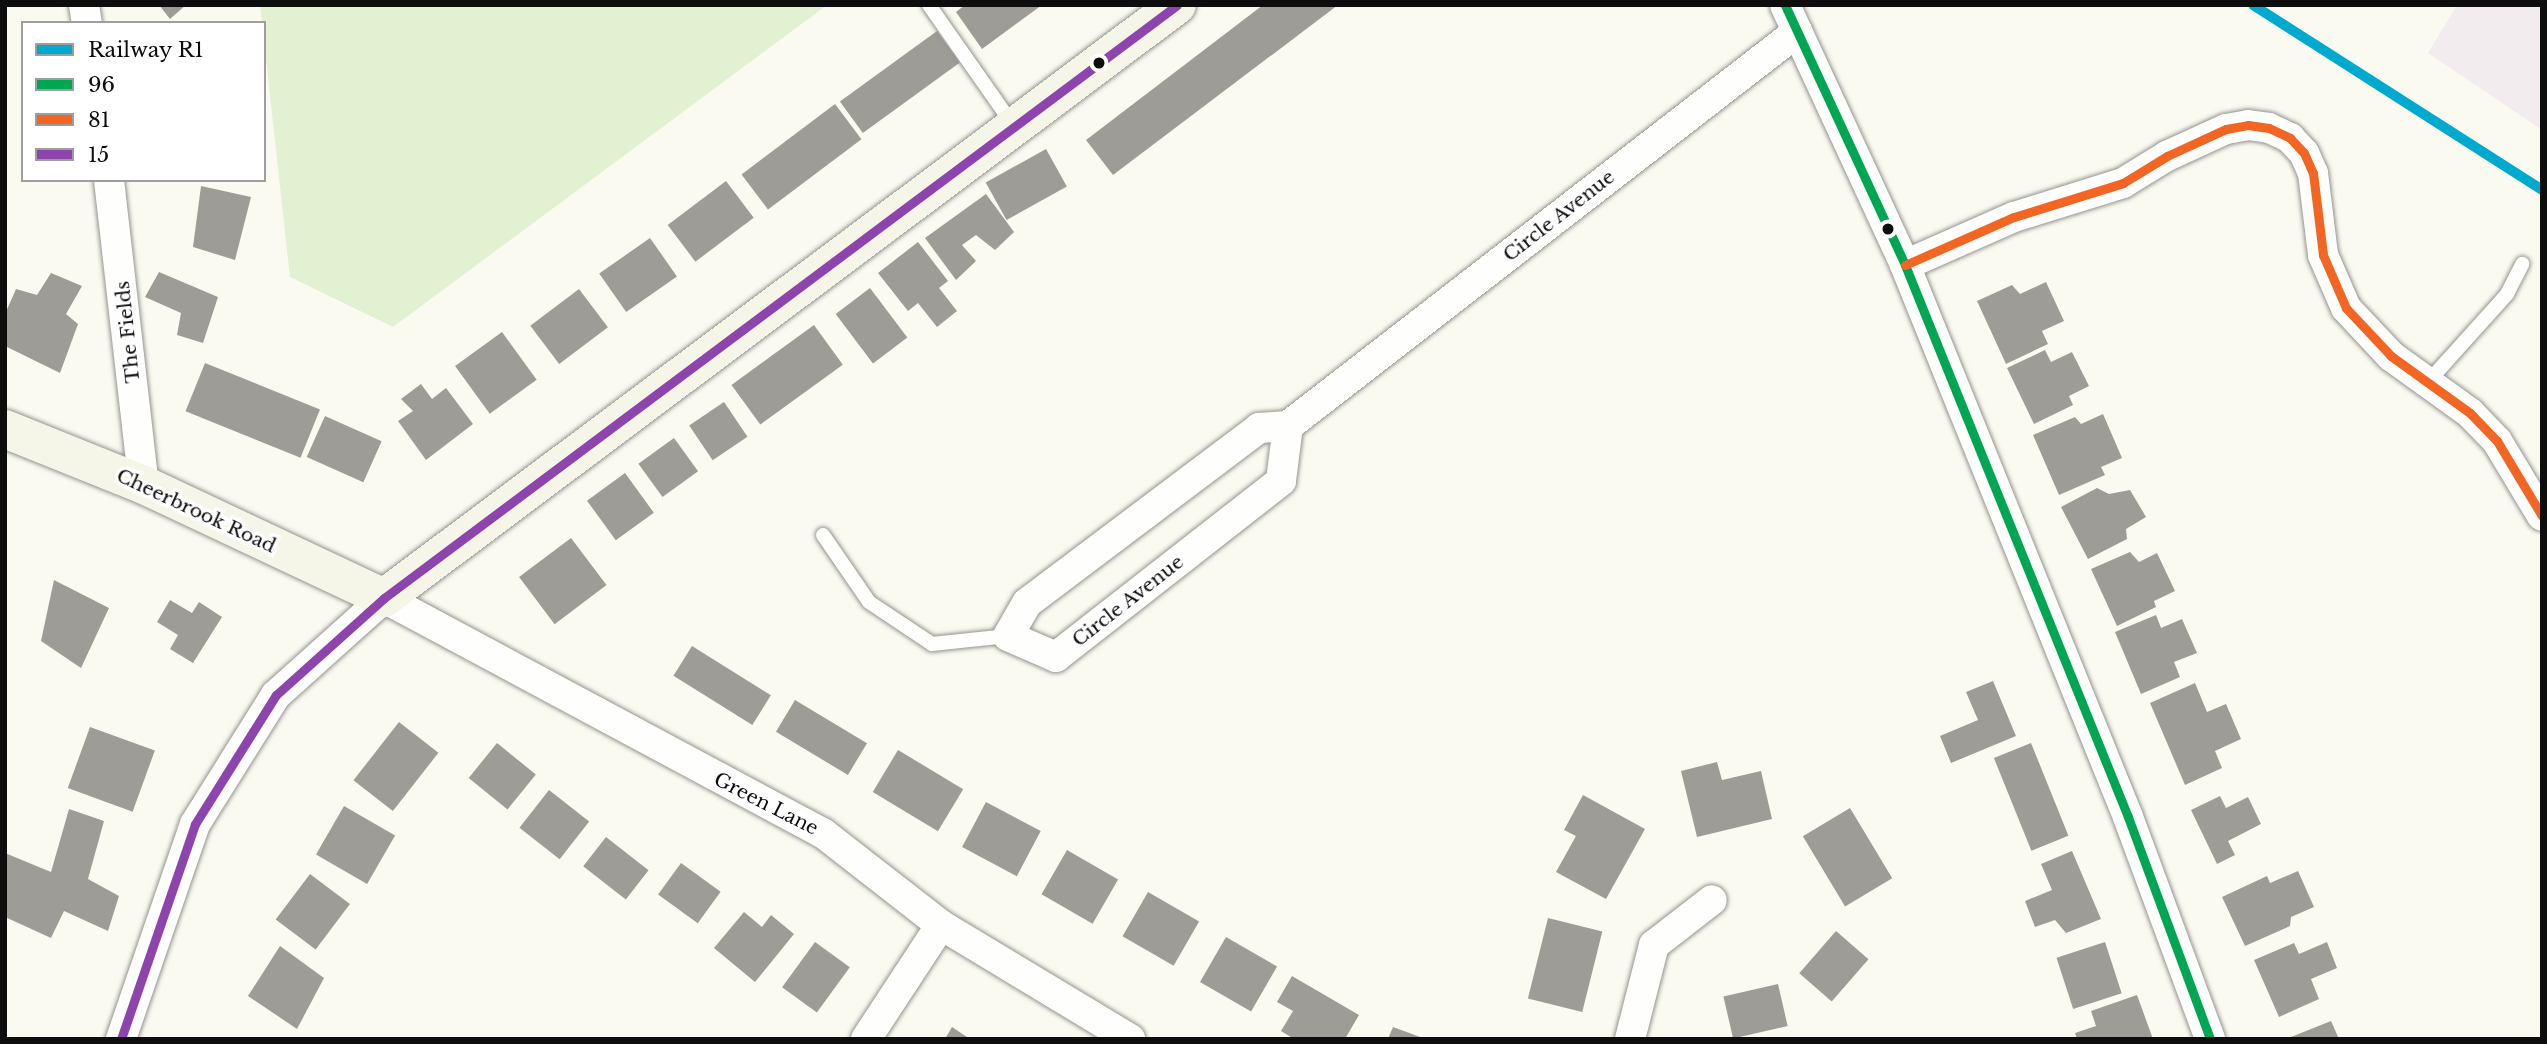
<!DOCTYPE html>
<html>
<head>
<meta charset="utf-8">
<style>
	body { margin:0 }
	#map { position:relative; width:2547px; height:1044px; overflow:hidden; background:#fbfaf1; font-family:"Libre Baskerville",serif }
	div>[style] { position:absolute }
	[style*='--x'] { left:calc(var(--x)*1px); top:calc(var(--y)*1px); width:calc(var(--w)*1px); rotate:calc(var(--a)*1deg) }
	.industrial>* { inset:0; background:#f3ecee }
	.green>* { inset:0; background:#e1f1d1 }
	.building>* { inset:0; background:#9e9c97; transform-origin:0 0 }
	.roads { filter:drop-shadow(0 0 2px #949490) drop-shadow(0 0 2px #949490) }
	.lane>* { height:14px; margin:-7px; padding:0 7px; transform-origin:7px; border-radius:7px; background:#fefefd }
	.street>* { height:30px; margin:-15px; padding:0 15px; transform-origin:15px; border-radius:15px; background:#fefefd }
	.secondary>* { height:38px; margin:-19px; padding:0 19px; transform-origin:19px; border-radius:19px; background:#f5f5e8 }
	.bus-1>* { height:9px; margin:-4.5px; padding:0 4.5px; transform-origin:4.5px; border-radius:4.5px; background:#00a651 }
	.bus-2>* { height:9px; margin:-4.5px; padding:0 4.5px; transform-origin:4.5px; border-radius:4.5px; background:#f26522 }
	.bus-3>* { height:9px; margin:-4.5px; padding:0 4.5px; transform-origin:4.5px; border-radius:4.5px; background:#8e44ad }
	.rail-1>* { height:10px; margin:-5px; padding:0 5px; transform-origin:5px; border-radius:5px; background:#00a9ce }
	.dots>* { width:19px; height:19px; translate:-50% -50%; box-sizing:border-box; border:4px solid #fff; border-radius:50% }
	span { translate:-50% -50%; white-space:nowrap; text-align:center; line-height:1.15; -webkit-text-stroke:7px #fff; paint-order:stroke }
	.street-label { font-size:19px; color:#0d0d0d }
	.frame { position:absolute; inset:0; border:7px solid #0d0d0d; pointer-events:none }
	.legend { position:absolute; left:21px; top:21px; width:245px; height:161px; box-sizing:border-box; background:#fff; border:2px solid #9e9e9e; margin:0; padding:9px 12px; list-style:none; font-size:21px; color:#0d0d0d }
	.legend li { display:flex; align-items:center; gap:14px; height:35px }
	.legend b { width:35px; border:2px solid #9e9e9e }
</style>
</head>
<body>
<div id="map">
	<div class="industrial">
		<div style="clip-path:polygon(2457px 5px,2542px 5px,2542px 130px,2428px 53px)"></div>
	</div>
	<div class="green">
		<div style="clip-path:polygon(260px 5px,827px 5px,393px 327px,290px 277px)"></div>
	</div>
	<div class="building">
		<div style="clip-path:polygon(159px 5px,186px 5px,170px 19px)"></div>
		<div style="clip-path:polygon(965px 5px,1042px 5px,982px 49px,956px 12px)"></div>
		<div style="clip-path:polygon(1263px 5px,1338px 5px,1113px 175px,1086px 140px)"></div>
		<div style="left:937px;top:31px;width:39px;height:120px;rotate:54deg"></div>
		<div style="left:835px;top:104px;width:44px;height:117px;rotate:53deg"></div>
		<div style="left:1046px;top:149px;width:43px;height:69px;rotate:61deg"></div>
		<div style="left:726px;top:181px;width:46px;height:73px;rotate:53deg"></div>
		<div style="clip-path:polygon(201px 186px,251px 197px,235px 260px,193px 247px)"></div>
		<div style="clip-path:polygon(986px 194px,1014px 232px,995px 250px,976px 235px,962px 245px,976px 261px,956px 280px,925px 238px)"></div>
		<div style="left:650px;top:238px;width:47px;height:62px;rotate:55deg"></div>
		<div style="clip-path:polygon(918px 242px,948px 281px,939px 288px,957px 311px,937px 327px,918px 303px,908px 311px,878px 273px)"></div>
		<div style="clip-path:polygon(159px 272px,218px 297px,203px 343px,177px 335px,181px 313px,145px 297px)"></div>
		<div style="clip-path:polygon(51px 273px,82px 286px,66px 314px,78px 324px,60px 373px,5px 346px,5px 314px,16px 289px,37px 295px)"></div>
		<div style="clip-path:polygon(2046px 282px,2064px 321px,2042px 331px,2048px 344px,2006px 364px,1977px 301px,2012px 285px,2020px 294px)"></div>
		<div style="left:870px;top:288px;width:62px;height:43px;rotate:53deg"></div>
		<div style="left:579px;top:289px;width:48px;height:61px;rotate:53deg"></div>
		<div style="left:814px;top:325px;width:49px;height:102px;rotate:54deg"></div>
		<div style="left:502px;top:332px;width:59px;height:58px;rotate:54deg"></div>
		<div style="clip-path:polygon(2045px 350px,2051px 362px,2072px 352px,2089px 386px,2069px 396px,2073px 405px,2034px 424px,2007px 368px)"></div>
		<div style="left:205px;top:363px;width:124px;height:52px;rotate:22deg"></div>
		<div style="clip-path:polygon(421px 384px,432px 399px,446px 388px,473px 424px,426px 460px,398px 421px,413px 411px,401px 399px)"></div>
		<div style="left:724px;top:402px;width:42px;height:42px;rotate:56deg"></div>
		<div style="clip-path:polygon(2103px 414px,2122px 458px,2101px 467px,2105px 475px,2059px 495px,2033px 435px,2075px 417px,2081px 424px)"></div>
		<div style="left:325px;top:416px;width:62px;height:45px;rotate:24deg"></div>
		<div style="left:674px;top:438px;width:41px;height:44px;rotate:54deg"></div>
		<div style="left:625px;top:473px;width:49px;height:47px;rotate:54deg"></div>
		<div style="clip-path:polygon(2097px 488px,2109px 494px,2130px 490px,2146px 517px,2126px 529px,2127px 539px,2088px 559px,2061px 507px)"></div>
		<div style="left:571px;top:538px;width:59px;height:65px;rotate:53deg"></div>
		<div style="clip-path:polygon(2130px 552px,2139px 562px,2157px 553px,2175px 591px,2154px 601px,2156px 607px,2117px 626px,2091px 569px)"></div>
		<div style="clip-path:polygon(54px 580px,109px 608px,81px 668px,41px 641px)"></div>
		<div style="clip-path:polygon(170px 600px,192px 613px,199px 602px,222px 617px,193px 663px,170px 649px,178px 635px,157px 622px)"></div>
		<div style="clip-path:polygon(2156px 615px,2161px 628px,2182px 619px,2197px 653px,2174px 662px,2180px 677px,2141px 694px,2115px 632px)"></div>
		<div style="left:692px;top:646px;width:93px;height:35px;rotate:32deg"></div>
		<div style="clip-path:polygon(1993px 681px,2016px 736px,1951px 763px,1940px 736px,1978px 720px,1966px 692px)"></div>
		<div style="clip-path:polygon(2195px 683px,2207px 712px,2226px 704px,2241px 739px,2215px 751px,2222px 768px,2185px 785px,2150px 703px)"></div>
		<div style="left:795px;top:700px;width:84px;height:37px;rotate:31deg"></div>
		<div style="left:399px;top:722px;width:50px;height:74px;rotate:38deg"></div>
		<div style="left:90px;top:727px;width:69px;height:65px;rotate:20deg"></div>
		<div style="left:497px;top:743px;width:50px;height:45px;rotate:39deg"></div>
		<div style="left:2031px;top:743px;width:100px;height:40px;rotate:68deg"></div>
		<div style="left:898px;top:750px;width:76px;height:49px;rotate:31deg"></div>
		<div style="clip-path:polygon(1717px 762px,1722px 780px,1761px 771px,1772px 819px,1697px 837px,1681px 771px)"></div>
		<div style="left:549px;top:790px;width:51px;height:48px;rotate:38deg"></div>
		<div style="clip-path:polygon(1583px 795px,1645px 829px,1606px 899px,1556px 872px,1576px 836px,1564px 830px)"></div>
		<div style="clip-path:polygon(2220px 796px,2226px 808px,2248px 797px,2261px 824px,2228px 841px,2235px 855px,2217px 864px,2191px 810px)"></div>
		<div style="left:986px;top:802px;width:62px;height:51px;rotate:28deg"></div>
		<div style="left:344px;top:806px;width:59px;height:56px;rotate:30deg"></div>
		<div style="left:1850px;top:808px;width:82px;height:55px;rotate:59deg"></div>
		<div style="clip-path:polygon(69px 809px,104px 821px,88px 879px,119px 896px,108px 931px,64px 911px,51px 938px,5px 917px,5px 853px,51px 872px)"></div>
		<div style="left:606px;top:837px;width:54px;height:37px;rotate:38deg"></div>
		<div style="left:1067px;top:850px;width:59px;height:51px;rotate:30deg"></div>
		<div style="clip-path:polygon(2072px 851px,2101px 919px,2066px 933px,2055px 920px,2035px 927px,2025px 901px,2052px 890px,2041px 864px)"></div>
		<div style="left:681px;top:863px;width:49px;height:39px;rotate:36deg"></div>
		<div style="clip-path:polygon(2298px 871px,2314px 907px,2291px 917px,2290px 926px,2245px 946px,2222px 897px,2267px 876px,2270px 883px)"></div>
		<div style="left:310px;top:874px;width:50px;height:57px;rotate:37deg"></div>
		<div style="left:1148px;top:892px;width:59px;height:51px;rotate:30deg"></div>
		<div style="clip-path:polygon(744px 912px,762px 927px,771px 915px,794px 934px,755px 982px,714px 948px)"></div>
		<div style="left:1548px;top:918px;width:56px;height:83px;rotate:14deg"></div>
		<div style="left:1836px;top:931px;width:43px;height:56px;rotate:41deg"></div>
		<div style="left:1226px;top:937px;width:59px;height:52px;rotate:30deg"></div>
		<div style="left:815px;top:942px;width:43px;height:56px;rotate:36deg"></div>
		<div style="left:2105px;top:942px;width:54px;height:51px;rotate:72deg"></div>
		<div style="clip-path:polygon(2327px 942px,2337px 968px,2311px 979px,2319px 999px,2279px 1017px,2254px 960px,2294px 943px,2299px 954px)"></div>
		<div style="clip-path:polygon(280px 946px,324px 978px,297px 1029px,248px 996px)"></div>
		<div style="clip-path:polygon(1292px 976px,1359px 1015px,1345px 1039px,1294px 1039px,1281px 1031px,1293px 1011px,1277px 1002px)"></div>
		<div style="left:1778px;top:984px;width:43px;height:56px;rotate:77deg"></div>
		<div style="clip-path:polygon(2137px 995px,2153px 1039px,2077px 1039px,2075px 1033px,2096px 1026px,2091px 1011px)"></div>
		<div style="clip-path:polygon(2331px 1021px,2339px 1039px,2286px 1039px)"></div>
		<div style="clip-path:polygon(952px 1027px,970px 1039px,945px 1039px)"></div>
		<div style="clip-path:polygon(1393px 1027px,1423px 1038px,1423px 1039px,1388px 1039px)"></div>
	</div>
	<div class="roads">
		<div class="lane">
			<div style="--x:929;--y:5;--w:146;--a:55"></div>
			<div style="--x:2427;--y:383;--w:120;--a:-48"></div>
			<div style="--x:2507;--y:294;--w:34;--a:-63"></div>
			<div style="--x:823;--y:535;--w:81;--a:55.5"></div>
			<div style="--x:869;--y:602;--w:76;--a:33.7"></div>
			<div style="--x:932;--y:644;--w:76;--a:-6"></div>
		</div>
		<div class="street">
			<div style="--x:84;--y:5;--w:18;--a:81"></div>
			<div style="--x:1785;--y:5;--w:286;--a:65.2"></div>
			<div style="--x:1905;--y:265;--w:595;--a:68"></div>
			<div style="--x:2128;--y:817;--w:237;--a:69.7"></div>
			<div style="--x:109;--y:180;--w:307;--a:83.5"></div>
			<div style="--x:1905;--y:265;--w:119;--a:-23.8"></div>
			<div style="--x:2014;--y:217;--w:114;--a:-17.3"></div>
			<div style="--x:2123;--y:183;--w:52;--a:-31.5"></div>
			<div style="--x:2167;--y:156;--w:65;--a:-24.6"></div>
			<div style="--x:2226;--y:129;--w:22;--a:-10"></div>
			<div style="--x:2248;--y:125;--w:21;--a:8"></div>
			<div style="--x:2269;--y:128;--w:23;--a:25"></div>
			<div style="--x:2290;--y:138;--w:21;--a:47"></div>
			<div style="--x:2304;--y:153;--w:22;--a:66"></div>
			<div style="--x:2313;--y:173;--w:83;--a:83"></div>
			<div style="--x:2323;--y:255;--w:58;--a:66.5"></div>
			<div style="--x:2346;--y:308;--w:66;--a:46.8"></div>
			<div style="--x:2391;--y:356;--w:97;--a:35.8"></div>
			<div style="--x:2470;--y:413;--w:39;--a:46"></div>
			<div style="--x:2497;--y:441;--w:87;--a:59"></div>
			<div style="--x:1288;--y:426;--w:55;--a:97.3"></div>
			<div style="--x:1281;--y:481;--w:286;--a:142"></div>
			<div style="--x:1056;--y:657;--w:52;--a:-156.4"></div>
			<div style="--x:1008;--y:636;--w:38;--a:-60"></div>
			<div style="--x:1027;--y:603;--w:291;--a:-37"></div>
			<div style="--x:1259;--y:428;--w:29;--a:-4"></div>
			<div style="--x:1288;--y:426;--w:644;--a:-37.74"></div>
			<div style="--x:121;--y:1039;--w:227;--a:-71"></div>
			<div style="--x:195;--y:824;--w:152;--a:-57.9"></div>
			<div style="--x:276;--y:695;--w:145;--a:-41.9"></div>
			<div style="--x:384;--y:598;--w:499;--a:28.2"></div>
			<div style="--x:824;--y:834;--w:148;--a:37.9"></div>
			<div style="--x:941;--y:925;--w:221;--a:31.1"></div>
			<div style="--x:866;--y:1039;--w:136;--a:-56.7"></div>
			<div style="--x:1630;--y:1039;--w:97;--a:-75.7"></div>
			<div style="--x:1654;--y:945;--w:73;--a:-37.8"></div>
		</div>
		<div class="secondary">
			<div style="--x:5;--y:429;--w:150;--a:21.9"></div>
			<div style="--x:144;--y:485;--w:265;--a:25.2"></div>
			<div style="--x:384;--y:598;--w:990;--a:-36.79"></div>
		</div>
	</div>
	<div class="bus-1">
		<div style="--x:1785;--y:5;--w:286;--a:65.2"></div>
		<div style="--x:1905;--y:265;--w:595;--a:68"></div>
		<div style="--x:2128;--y:817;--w:237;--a:69.7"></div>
	</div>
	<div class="bus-2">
		<div style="--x:1905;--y:265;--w:119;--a:-23.8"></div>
		<div style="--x:2014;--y:217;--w:114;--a:-17.3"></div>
		<div style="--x:2123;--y:183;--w:52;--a:-31.5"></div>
		<div style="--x:2167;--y:156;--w:65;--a:-24.6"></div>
		<div style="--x:2226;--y:129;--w:22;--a:-10"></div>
		<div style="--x:2248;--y:125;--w:21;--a:8"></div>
		<div style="--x:2269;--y:128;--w:23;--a:25"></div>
		<div style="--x:2290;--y:138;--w:21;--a:47"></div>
		<div style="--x:2304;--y:153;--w:22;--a:66"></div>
		<div style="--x:2313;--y:173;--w:83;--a:83"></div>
		<div style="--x:2323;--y:255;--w:58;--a:66.5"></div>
		<div style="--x:2346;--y:308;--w:66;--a:46.8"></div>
		<div style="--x:2391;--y:356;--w:97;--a:35.8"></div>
		<div style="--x:2470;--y:413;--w:39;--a:46"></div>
		<div style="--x:2497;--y:441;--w:87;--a:59"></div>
	</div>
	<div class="bus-3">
		<div style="--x:121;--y:1039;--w:227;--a:-71"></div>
		<div style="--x:195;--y:824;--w:152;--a:-57.9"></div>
		<div style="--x:276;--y:695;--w:145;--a:-41.9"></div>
		<div style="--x:384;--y:598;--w:990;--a:-36.79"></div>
	</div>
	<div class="rail-1">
		<div style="--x:2253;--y:5;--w:343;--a:32.6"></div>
	</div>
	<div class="dots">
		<div style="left:1099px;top:63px;background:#0d0d0d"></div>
		<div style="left:1888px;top:229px;background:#0d0d0d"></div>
	</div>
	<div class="street-label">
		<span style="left:1559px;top:216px;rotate:-38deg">Circle Avenue</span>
		<span style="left:128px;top:332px;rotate:-96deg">The Fields</span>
		<span style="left:196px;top:511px;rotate:25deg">Cheerbrook Road</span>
		<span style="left:1128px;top:601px;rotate:-38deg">Circle Avenue</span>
		<span style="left:766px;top:804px;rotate:27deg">Green Lane</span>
	</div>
	<div class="frame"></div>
	<ul class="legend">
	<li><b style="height:9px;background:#00a9ce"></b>Railway R1</li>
	<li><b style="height:9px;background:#00a651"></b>96</li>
	<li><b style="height:9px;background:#f26522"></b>81</li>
	<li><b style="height:9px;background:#8e44ad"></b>15</li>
	</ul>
</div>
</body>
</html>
